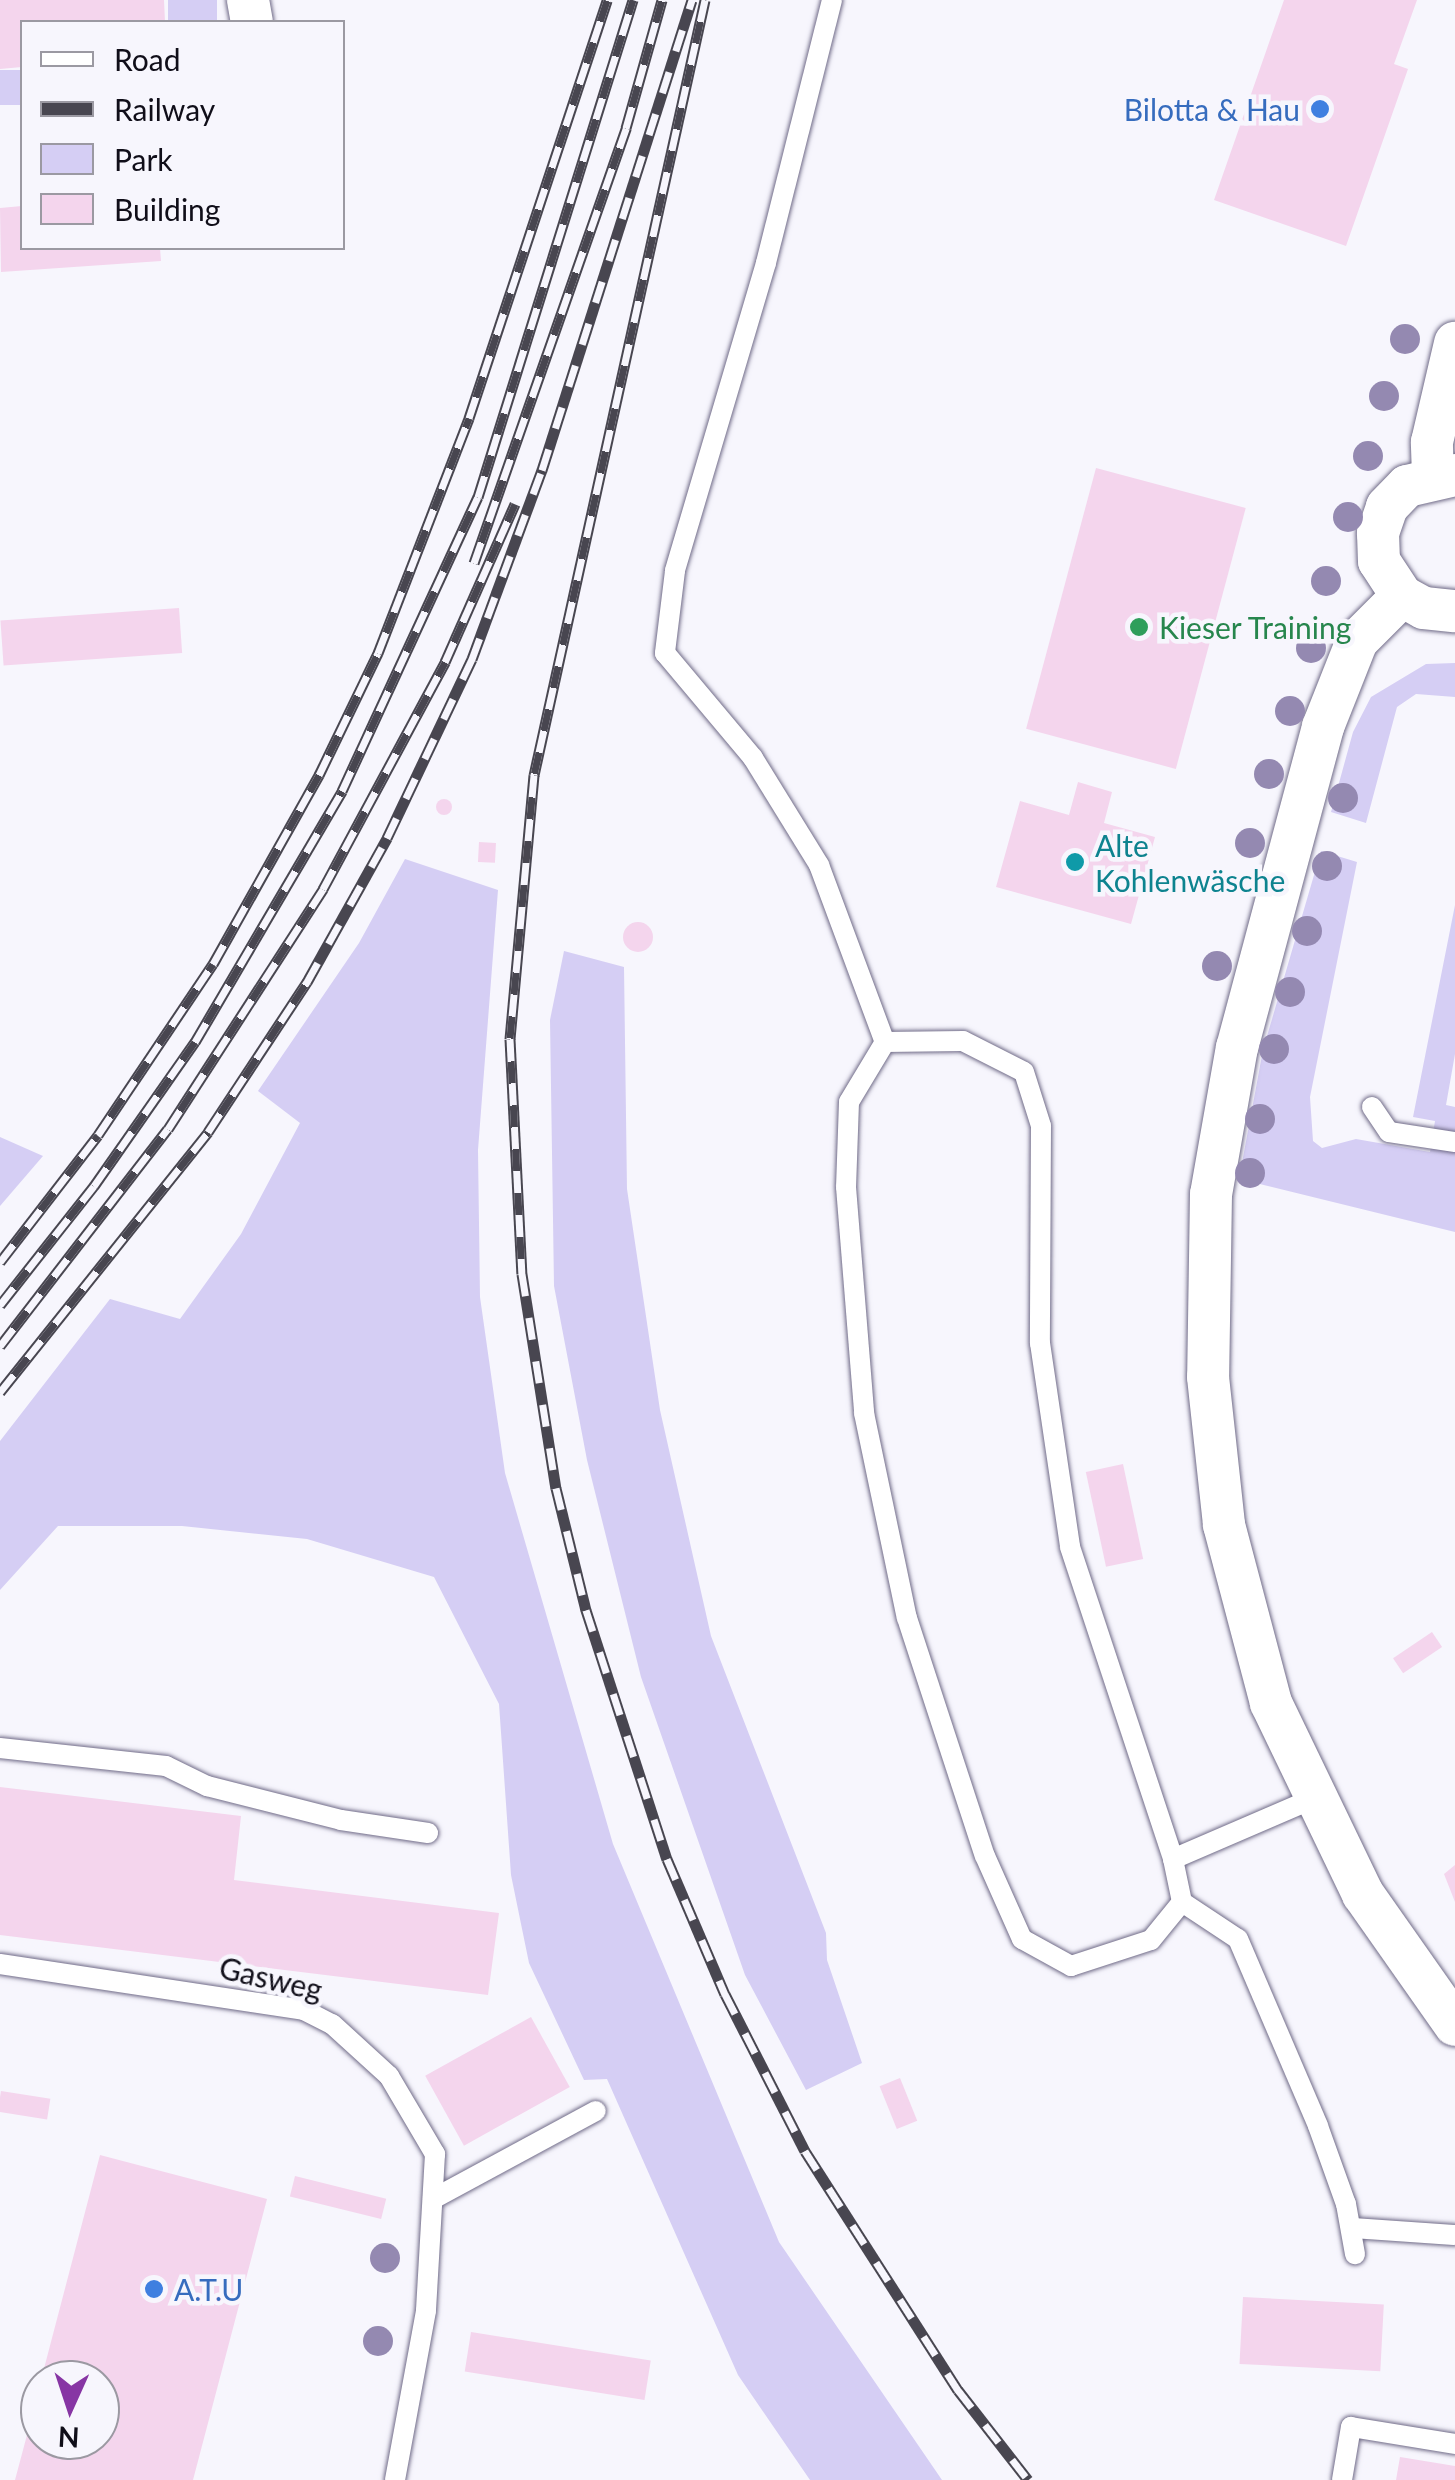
<!DOCTYPE html>
<html>
<head>
<meta charset="utf-8">
<style>
	body { margin:0 }
	#map { position:relative; width:1455px; height:2480px; overflow:hidden; background:#f7f6fd; font-family:Lato,sans-serif }
	div>[style] { position:absolute }
	[style*='--x'] { left:calc(var(--x)*1px); top:calc(var(--y)*1px); width:calc(var(--w)*1px); rotate:calc(var(--a)*1deg) }
	.green>* { inset:0; background:#d5cef4; transform-origin:0 0 }
	.building>* { inset:0; background:#f4d5ed; transform-origin:0 0 }
	.round { border-radius:50% }
	.roads { filter:drop-shadow(0 0 2px #706b88) drop-shadow(0 0 2px #706b88) }
	.lane>* { height:20px; margin:-10px; padding:0 10px; transform-origin:10px; border-radius:10px; background:#fff }
	.street>* { height:42px; margin:-21px; padding:0 21px; transform-origin:21px; border-radius:21px; background:#fff }
	.rail>* { height:11px; margin-top:-5.5px; transform-origin:0; background:repeating-linear-gradient(90deg,#f7f6fd 0 22px,#484650 0 44px); box-sizing:border-box; border-block:2px solid #484650 }
	.trees>* { width:30px; height:30px; margin:-15px; border-radius:50%; background:#9489b1 }
	.dots>* { width:28px; height:28px; translate:-50% -50%; box-sizing:border-box; border:5px solid #f7f6fd; border-radius:50% }
	span { translate:-50% -50%; white-space:nowrap; text-align:center; line-height:1.15; -webkit-text-stroke:9px #f7f6fd; paint-order:stroke }
	.shop-label { font-size:30px; color:#366cbe }
	.right { translate:-100% -50%; text-align:right }
	.left { translate:0 -50%; text-align:left }
	.leisure-label { font-size:30px; color:#27864d }
	.culture-label { font-size:30px; color:#0d838f }
	.street-label { font-size:30px; color:#100e19 }
	.legend { position:absolute; left:20px; top:20px; width:325px; height:230px; box-sizing:border-box; background:#f7f6fd; border:2px solid #9b99a2; margin:0; padding:12px 18px; list-style:none; font-size:30px; color:#100e19 }
	.legend li { display:flex; align-items:center; gap:20px; height:50px }
	.legend b { width:50px; border:2px solid #9b99a2 }
	.north { position:absolute; left:20px; top:2360px; width:100px; height:100px; box-sizing:border-box; background:#f7f6fd; border:2px solid #9b99a2; border-radius:50%; rotate:183deg; font-size:28px; font-weight:700; line-height:40px; text-align:center; color:#100e19 }
	.north::after { content:''; display:block; margin:auto; width:35px; height:45px; background:#8735a4; clip-path:polygon(50% 0,100% 100%,50% 72%,0 100%) }
</style>
</head>
<body>
<div id="map">
	<div class="green">
		<div style="left:168px;top:0;width:49px;height:22px"></div>
		<div style="left:22px;top:70px;width:35px;height:22px;rotate:90deg"></div>
		<div style="clip-path:polygon(1455px 663px,1455px 697px,1416px 694px,1397px 707px,1366px 823px,1331px 812px,1353px 732px,1371px 697px,1426px 664px)"></div>
		<div style="clip-path:polygon(1321px 851px,1357px 862px,1310px 1097px,1313px 1141px,1322px 1148px,1356px 1139px,1430px 1152px,1435px 1121px,1413px 1117px,1455px 905px,1455px 1054px,1446px 1105px,1455px 1107px,1455px 1232px,1239px 1179px,1263px 1050px)"></div>
		<div style="clip-path:polygon(405px 859px,498px 890px,478px 1150px,480px 1297px,505px 1473px,613px 1844px,779px 2242px,942px 2480px,810px 2480px,738px 2375px,607px 2079px,584px 2080px,529px 1963px,511px 1875px,499px 1704px,434px 1577px,307px 1539px,182px 1526px,58px 1526px,0 1590px,0 1441px,110px 1299px,180px 1319px,241px 1234px,300px 1123px,258px 1091px,359px 943px)"></div>
		<div style="clip-path:polygon(564px 951px,624px 967px,627px 1189px,660px 1410px,711px 1636px,826px 1933px,827px 1960px,862px 2063px,806px 2090px,745px 1975px,641px 1677px,587px 1460px,554px 1286px,550px 1020px)"></div>
		<div style="clip-path:polygon(0 1137px,43px 1156px,0 1206px)"></div>
	</div>
	<div class="building">
		<div style="clip-path:polygon(0 0,164px 0,165px 22px,22px 22px,22px 67px,0 69px)"></div>
		<div style="clip-path:polygon(1284px 0,1417px 0,1394px 64px,1408px 69px,1346px 246px,1214px 200px)"></div>
		<div style="clip-path:polygon(22px 206px,22px 248px,160px 248px,161px 261px,1px 272px,0 208px)"></div>
		<div style="left:1096px;top:468px;width:155px;height:270px;rotate:15deg"></div>
		<div style="left:179px;top:608px;width:45px;height:179px;rotate:86deg"></div>
		<div style="clip-path:polygon(1078px 782px,1112px 792px,1104px 823px,1155px 837px,1131px 924px,996px 887px,1020px 801px,1069px 815px)"></div>
		<div class="round" style="left:436px;top:799px;width:16px;height:16px"></div>
		<div style="left:479px;top:842px;width:17px;height:20px;rotate:3deg"></div>
		<div class="round" style="left:623px;top:922px;width:30px;height:30px"></div>
		<div style="left:1123px;top:1464px;width:97px;height:38px;rotate:78deg"></div>
		<div style="left:1432px;top:1632px;width:18px;height:47px;rotate:56deg"></div>
		<div style="clip-path:polygon(0 1787px,241px 1816px,234px 1880px,499px 1913px,488px 1995px,0 1935px)"></div>
		<div style="clip-path:polygon(1455px 1865px,1455px 1902px,1444px 1874px)"></div>
		<div style="left:531px;top:2017px;width:80px;height:121px;rotate:61deg"></div>
		<div style="left:900px;top:2078px;width:46px;height:22px;rotate:68deg"></div>
		<div style="left:1px;top:2091px;width:50px;height:21px;rotate:9deg"></div>
		<div style="clip-path:polygon(100px 2155px,267px 2199px,193px 2480px,15px 2480px,39px 2390px,40px 2440px,100px 2440px,100px 2380px,41px 2380px)"></div>
		<div style="left:295px;top:2176px;width:94px;height:21px;rotate:14deg"></div>
		<div style="left:1243px;top:2297px;width:141px;height:67px;rotate:3deg"></div>
		<div style="left:471px;top:2332px;width:182px;height:40px;rotate:9deg"></div>
		<div style="clip-path:polygon(1400px 2457px,1455px 2466px,1455px 2480px,1396px 2480px)"></div>
	</div>
	<div class="roads">
		<div class="lane">
			<div style="--x:832;--y:0;--w:271;--a:104.1"></div>
			<div style="--x:766;--y:263;--w:321;--a:106.5"></div>
			<div style="--x:675;--y:571;--w:83;--a:97"></div>
			<div style="--x:665;--y:653;--w:137;--a:50"></div>
			<div style="--x:753;--y:758;--w:126;--a:58.3"></div>
			<div style="--x:819;--y:865;--w:189;--a:69.6"></div>
			<div style="--x:885;--y:1042;--w:70;--a:121"></div>
			<div style="--x:849;--y:1102;--w:85;--a:92"></div>
			<div style="--x:846;--y:1187;--w:227;--a:85.4"></div>
			<div style="--x:864;--y:1413;--w:209;--a:78.2"></div>
			<div style="--x:907;--y:1618;--w:250;--a:71.9"></div>
			<div style="--x:985;--y:1856;--w:91;--a:66"></div>
			<div style="--x:1022;--y:1939;--w:56;--a:28.9"></div>
			<div style="--x:1071;--y:1966;--w:84;--a:-18"></div>
			<div style="--x:1151;--y:1940;--w:49;--a:-50.8"></div>
			<div style="--x:1182;--y:1902;--w:44;--a:-101.8"></div>
			<div style="--x:1173;--y:1859;--w:151;--a:-23.3"></div>
			<div style="--x:885;--y:1042;--w:78;--a:-0.7"></div>
			<div style="--x:963;--y:1041;--w:68;--a:26.9"></div>
			<div style="--x:1024;--y:1072;--w:57;--a:72.5"></div>
			<div style="--x:1041;--y:1126;--w:217;--a:90.3"></div>
			<div style="--x:1040;--y:1343;--w:206;--a:81.6"></div>
			<div style="--x:1070;--y:1547;--w:329;--a:71.7"></div>
			<div style="--x:1372;--y:1107;--w:30;--a:56"></div>
			<div style="--x:1389;--y:1132;--w:67;--a:8.6"></div>
			<div style="--x:0;--y:1748;--w:167;--a:6.2"></div>
			<div style="--x:166;--y:1766;--w:46;--a:26"></div>
			<div style="--x:207;--y:1786;--w:138;--a:14.2"></div>
			<div style="--x:341;--y:1820;--w:88;--a:8.5"></div>
			<div style="--x:1182;--y:1902;--w:67;--a:33.5"></div>
			<div style="--x:1238;--y:1939;--w:203;--a:66.8"></div>
			<div style="--x:1318;--y:2126;--w:83;--a:70.3"></div>
			<div style="--x:1346;--y:2204;--w:51;--a:79.8"></div>
			<div style="--x:0;--y:1964;--w:307;--a:8.6"></div>
			<div style="--x:304;--y:2010;--w:31;--a:27"></div>
			<div style="--x:332;--y:2024;--w:77;--a:42.4"></div>
			<div style="--x:389;--y:2076;--w:91;--a:59.5"></div>
			<div style="--x:435;--y:2154;--w:157;--a:93.3"></div>
			<div style="--x:426;--y:2311;--w:172;--a:100.4"></div>
			<div style="--x:433;--y:2199;--w:185;--a:-28.4"></div>
			<div style="--x:1352;--y:2228;--w:103;--a:3.9"></div>
			<div style="--x:1342;--y:2480;--w:54;--a:-80.4"></div>
			<div style="--x:1351;--y:2427;--w:105;--a:9.3"></div>
		</div>
		<div class="street">
			<div style="--x:248;--y:0;--w:22;--a:80"></div>
			<div style="--x:1455;--y:475;--w:49;--a:167.1"></div>
			<div style="--x:1407;--y:486;--w:29;--a:134"></div>
			<div style="--x:1387;--y:507;--w:28;--a:109"></div>
			<div style="--x:1378;--y:533;--w:28;--a:88"></div>
			<div style="--x:1379;--y:561;--w:42;--a:56.7"></div>
			<div style="--x:1402;--y:596;--w:25;--a:29"></div>
			<div style="--x:1424;--y:608;--w:31;--a:6"></div>
			<div style="--x:1433;--y:476;--w:34;--a:-92"></div>
			<div style="--x:1432;--y:442;--w:102;--a:-76.9"></div>
			<div style="--x:1402;--y:596;--w:64;--a:135"></div>
			<div style="--x:1357;--y:641;--w:92;--a:111.6"></div>
			<div style="--x:1323;--y:727;--w:331;--a:105"></div>
			<div style="--x:1237;--y:1047;--w:149;--a:100"></div>
			<div style="--x:1211;--y:1194;--w:183;--a:90.9"></div>
			<div style="--x:1208;--y:1377;--w:149;--a:83.8"></div>
			<div style="--x:1224;--y:1525;--w:184;--a:75.2"></div>
			<div style="--x:1271;--y:1703;--w:212;--a:64.3"></div>
			<div style="--x:1363;--y:1894;--w:160;--a:54.9"></div>
		</div>
	</div>
	<div class="rail">
		<div style="--x:705;--y:0;--w:794;--a:102.44"></div>
		<div style="--x:534;--y:775;--w:265;--a:95.2"></div>
		<div style="--x:510;--y:1039;--w:235;--a:87.1"></div>
		<div style="--x:522;--y:1274;--w:217;--a:81"></div>
		<div style="--x:556;--y:1488;--w:126;--a:76.2"></div>
		<div style="--x:586;--y:1610;--w:262;--a:72"></div>
		<div style="--x:667;--y:1859;--w:147;--a:66.8"></div>
		<div style="--x:725;--y:1994;--w:176;--a:63"></div>
		<div style="--x:805;--y:2151;--w:284;--a:57.4"></div>
		<div style="--x:958;--y:2390;--w:114;--a:52.1"></div>
		<div style="--x:474;--y:563;--w:461;--a:-70.7"></div>
		<div style="--x:626;--y:128;--w:133;--a:-74.3"></div>
		<div style="--x:0;--y:1262;--w:160;--a:-52.3"></div>
		<div style="--x:98;--y:1135;--w:206;--a:-56.1"></div>
		<div style="--x:213;--y:964;--w:217;--a:-60.7"></div>
		<div style="--x:319;--y:775;--w:136;--a:-64.2"></div>
		<div style="--x:378;--y:653;--w:252;--a:-68.8"></div>
		<div style="--x:469;--y:418;--w:440;--a:-71.7"></div>
		<div style="--x:0;--y:1305;--w:152;--a:-51.7"></div>
		<div style="--x:94;--y:1186;--w:176;--a:-55"></div>
		<div style="--x:195;--y:1042;--w:291;--a:-59.6"></div>
		<div style="--x:342;--y:791;--w:324;--a:-65.2"></div>
		<div style="--x:478;--y:497;--w:521;--a:-72.68"></div>
		<div style="--x:0;--y:1346;--w:274;--a:-52.3"></div>
		<div style="--x:168;--y:1129;--w:286;--a:-57.1"></div>
		<div style="--x:323;--y:889;--w:258;--a:-61.7"></div>
		<div style="--x:445;--y:662;--w:173;--a:-66.1"></div>
		<div style="--x:0;--y:1392;--w:333;--a:-51.3"></div>
		<div style="--x:208;--y:1132;--w:180;--a:-56.6"></div>
		<div style="--x:307;--y:982;--w:165;--a:-60.9"></div>
		<div style="--x:387;--y:838;--w:198;--a:-64.6"></div>
		<div style="--x:472;--y:659;--w:202;--a:-69.7"></div>
		<div style="--x:542;--y:470;--w:493;--a:-72.3"></div>
	</div>
	<div class="trees">
		<div style="left:1405px;top:339px"></div>
		<div style="left:1384px;top:396px"></div>
		<div style="left:1368px;top:456px"></div>
		<div style="left:1348px;top:517px"></div>
		<div style="left:1326px;top:581px"></div>
		<div style="left:1311px;top:648px"></div>
		<div style="left:1290px;top:711px"></div>
		<div style="left:1269px;top:774px"></div>
		<div style="left:1343px;top:798px"></div>
		<div style="left:1250px;top:843px"></div>
		<div style="left:1327px;top:866px"></div>
		<div style="left:1307px;top:931px"></div>
		<div style="left:1217px;top:966px"></div>
		<div style="left:1290px;top:992px"></div>
		<div style="left:1274px;top:1049px"></div>
		<div style="left:1260px;top:1119px"></div>
		<div style="left:1250px;top:1173px"></div>
		<div style="left:385px;top:2258px"></div>
		<div style="left:378px;top:2341px"></div>
	</div>
	<div class="dots">
		<div style="left:1320px;top:109px;background:#3f7fe0"></div>
		<div style="left:1139px;top:627px;background:#2e9e5b"></div>
		<div style="left:1075px;top:862px;background:#0f9aa8"></div>
		<div style="left:154px;top:2289px;background:#3f7fe0"></div>
	</div>
	<div class="shop-label">
		<span class="right" style="left:1300px;top:109px">Bilotta &amp; Hau</span>
		<span class="left" style="left:174px;top:2289px">A.T.U</span>
	</div>
	<div class="leisure-label">
		<span class="left" style="left:1159px;top:627px">Kieser Training</span>
	</div>
	<div class="culture-label">
		<span class="left" style="left:1095px;top:862px">Alte<br>Kohlenwäsche</span>
	</div>
	<div class="street-label">
		<span style="left:271px;top:1978px;rotate:13deg">Gasweg</span>
	</div>
	<ul class="legend">
	<li><b style="height:12px;background:#fff"></b>Road</li>
	<li><b style="height:12px;background:#484650"></b>Railway</li>
	<li><b style="height:28px;background:#d5cef4"></b>Park</li>
	<li><b style="height:28px;background:#f4d5ed"></b>Building</li>
	</ul>
	<div class="north">N</div>
</div>
</body>
</html>
